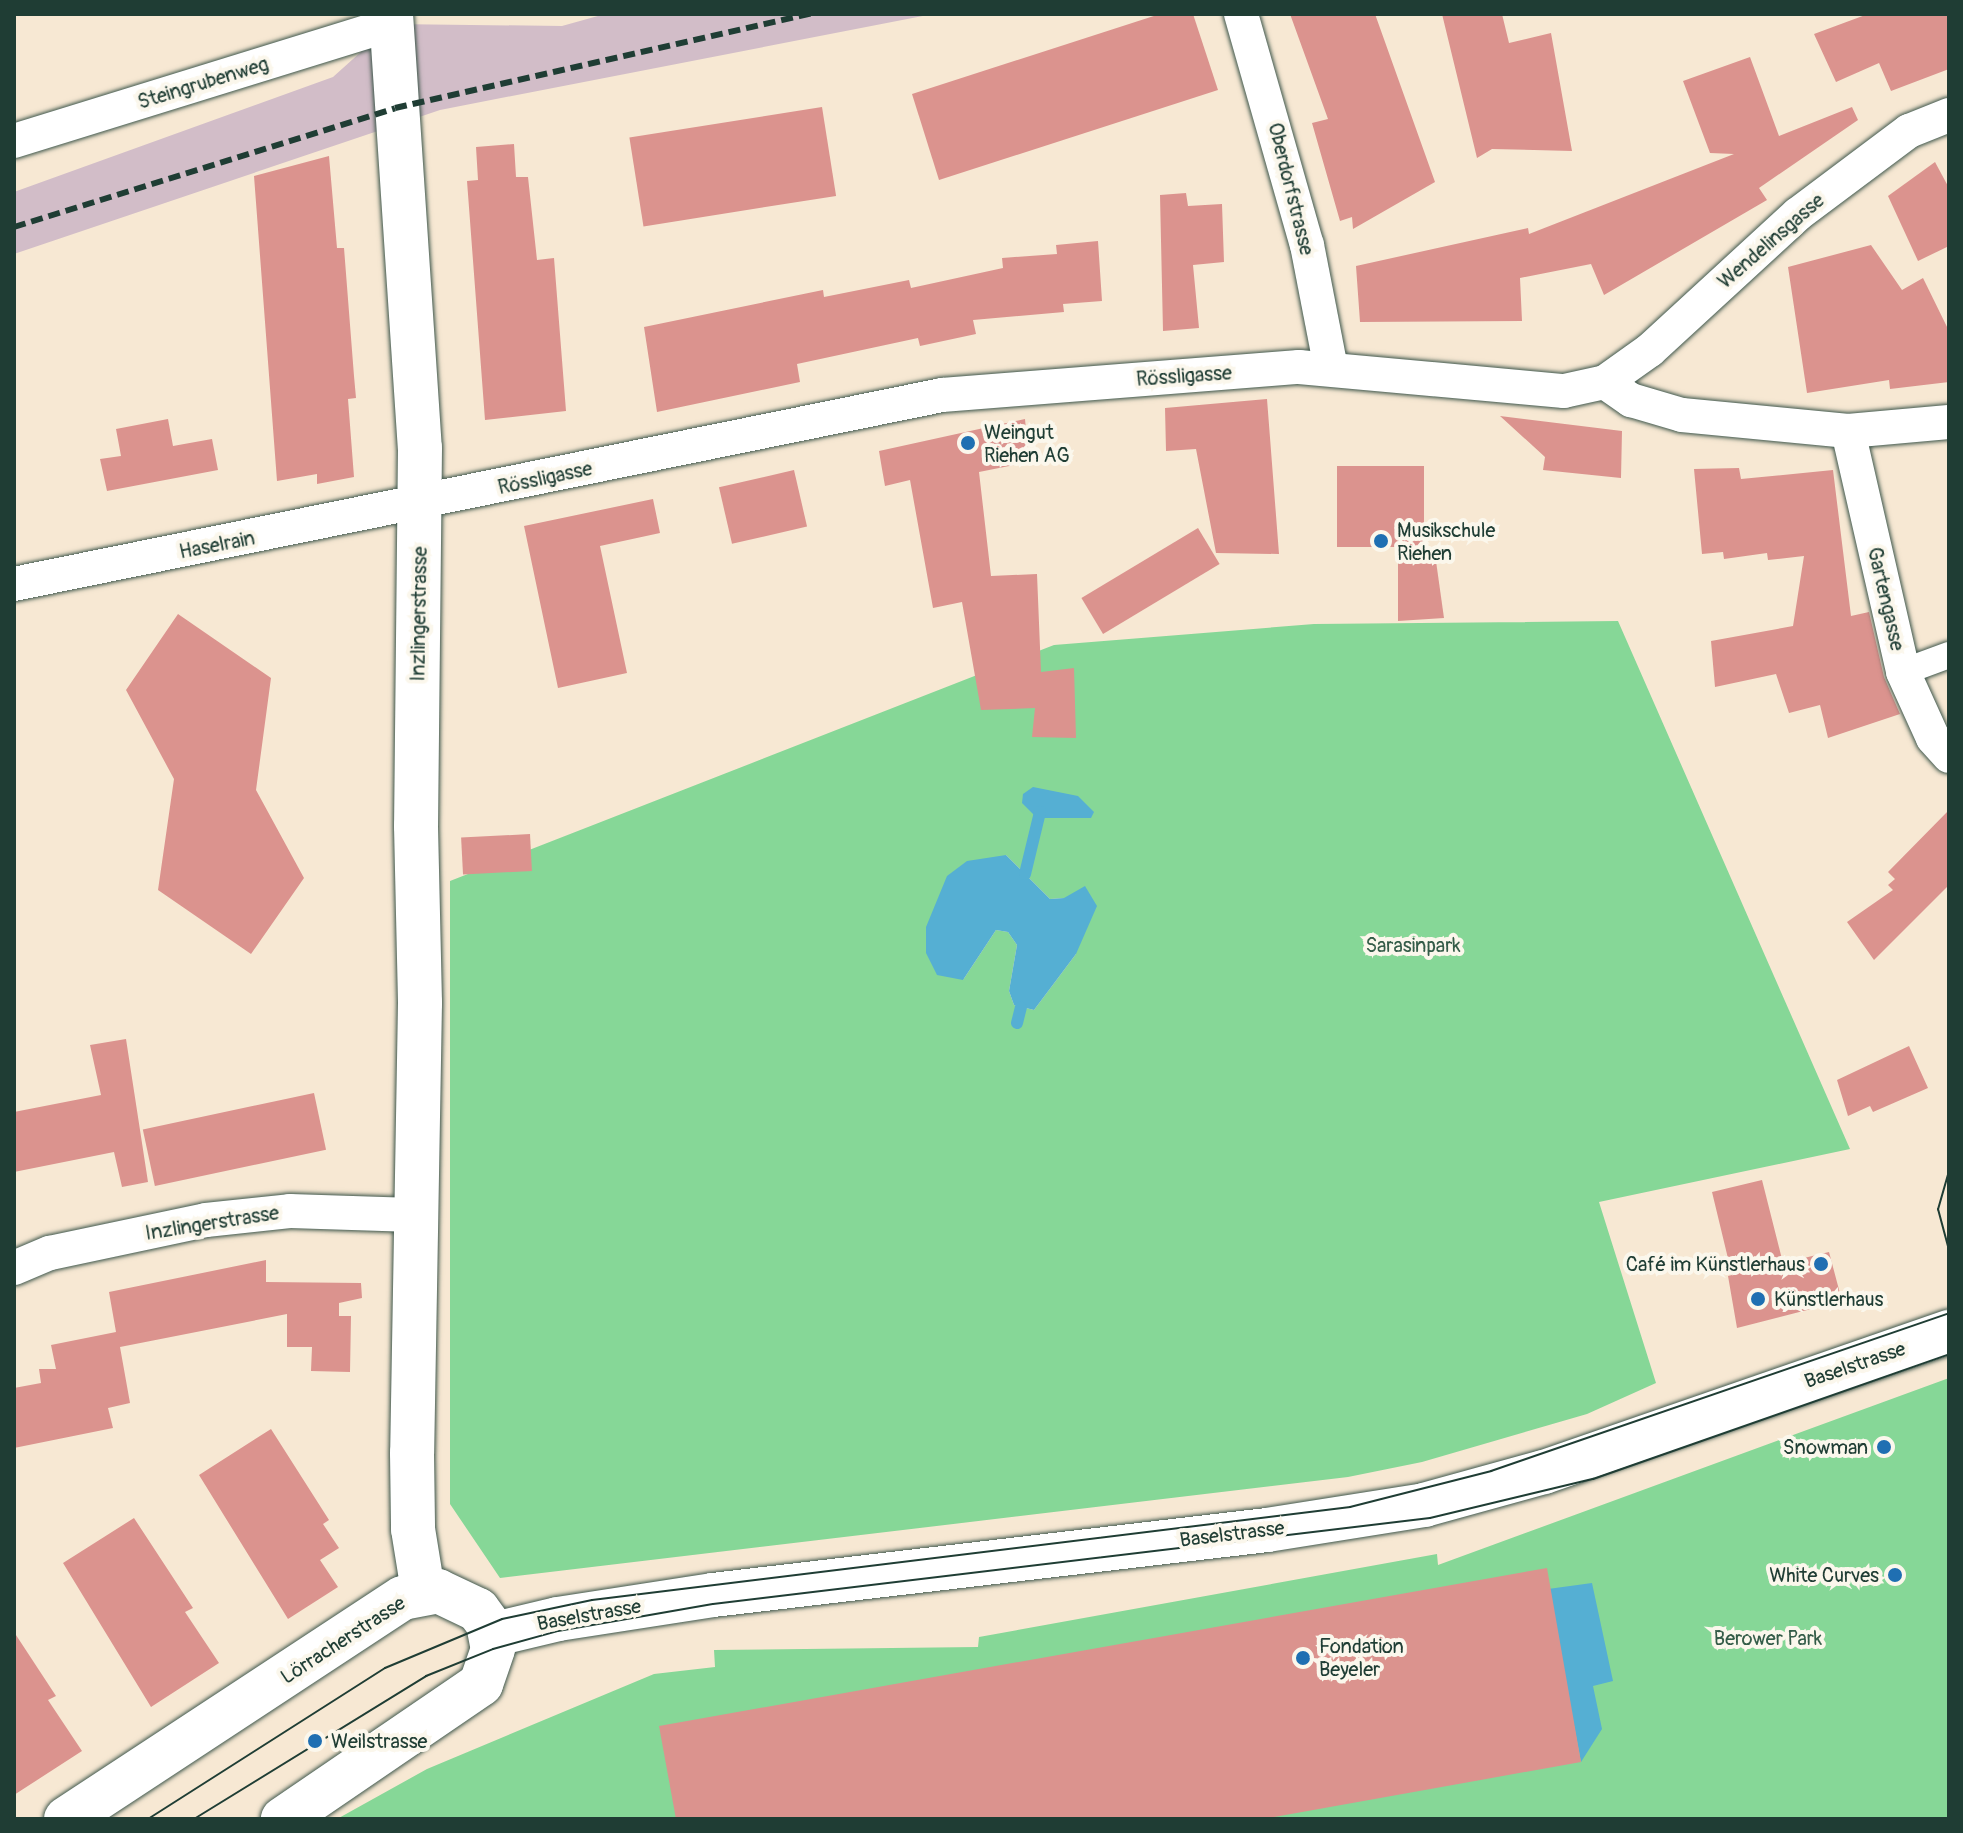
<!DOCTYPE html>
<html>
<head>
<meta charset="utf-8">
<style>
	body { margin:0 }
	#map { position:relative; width:1963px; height:1833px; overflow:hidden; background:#f7e8d3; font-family:Pangolin,sans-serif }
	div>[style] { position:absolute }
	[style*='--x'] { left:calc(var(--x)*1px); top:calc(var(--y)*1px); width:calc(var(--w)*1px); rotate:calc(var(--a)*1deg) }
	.industrial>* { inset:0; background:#d2bdc8 }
	.green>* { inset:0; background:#86d797 }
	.water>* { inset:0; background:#55afd3 }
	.stream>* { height:12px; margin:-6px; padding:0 6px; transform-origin:6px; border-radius:6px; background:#55afd3 }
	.building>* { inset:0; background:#db938e; transform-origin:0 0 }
	.roads { filter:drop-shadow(0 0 2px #3f574c) drop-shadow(0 0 2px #3f574c) }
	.pedestrian>* { height:26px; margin:-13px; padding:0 13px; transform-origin:13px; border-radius:13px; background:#fff }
	.minor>* { height:34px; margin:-17px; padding:0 17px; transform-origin:17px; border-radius:17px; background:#fff }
	.tertiary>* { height:44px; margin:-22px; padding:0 22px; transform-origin:22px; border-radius:22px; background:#fff }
	.secondary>* { height:44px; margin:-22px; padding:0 22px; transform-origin:22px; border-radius:22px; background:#fff }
	.tram>* { height:2px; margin:-1px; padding:0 1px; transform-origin:1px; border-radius:1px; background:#1f3d34 }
	.rail>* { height:6px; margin-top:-3px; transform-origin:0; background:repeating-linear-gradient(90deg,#1f3d34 0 12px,transparent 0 18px) }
	.dots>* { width:22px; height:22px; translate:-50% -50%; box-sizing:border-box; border:4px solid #fbf7ec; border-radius:50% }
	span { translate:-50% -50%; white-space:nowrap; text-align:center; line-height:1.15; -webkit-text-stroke:8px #fbf7ec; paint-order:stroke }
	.street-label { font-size:20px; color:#1f3d34 }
	.poi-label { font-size:20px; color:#1f3d34 }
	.left { translate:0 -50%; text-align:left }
	.right { translate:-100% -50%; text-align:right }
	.park-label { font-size:20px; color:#345c48 }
	.frame { position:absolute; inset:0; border:16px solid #1f3d34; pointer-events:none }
</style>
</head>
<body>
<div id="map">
	<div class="industrial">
		<div style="clip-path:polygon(605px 14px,933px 14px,440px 110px,14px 254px,14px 192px,333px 77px,392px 24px,562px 26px)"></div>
	</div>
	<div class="green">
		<div style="clip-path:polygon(evenodd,1618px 621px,1850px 1149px,1599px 1202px,1656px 1383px,1587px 1414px,1422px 1462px,1348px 1477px,500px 1578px,450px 1504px,450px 881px,1054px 645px,1314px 624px,1618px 621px,1006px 855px,1050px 899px,1064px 898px,1076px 954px,1034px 1010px,1014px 1005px,1009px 991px,1017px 945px,1008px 932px,996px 930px,963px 980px,1006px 855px)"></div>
		<div style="clip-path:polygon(1949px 1378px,1949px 1819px,337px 1819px,427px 1769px,654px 1674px,715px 1667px,714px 1650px,978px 1647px,979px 1637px,1437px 1554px,1438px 1565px)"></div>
	</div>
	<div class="water">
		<div style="clip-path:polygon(1033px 787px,1078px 796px,1094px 812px,1091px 818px,1037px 818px,1022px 803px,1023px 794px)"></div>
		<div style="clip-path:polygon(1006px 855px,1050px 899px,1064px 898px,1085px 886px,1097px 906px,1076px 954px,1034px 1010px,1014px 1005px,1009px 991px,1017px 945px,1008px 932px,996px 930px,963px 980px,937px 975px,926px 953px,926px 927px,947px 876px,967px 861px)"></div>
		<div style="clip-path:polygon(1592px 1583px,1613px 1681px,1593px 1686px,1602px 1729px,1581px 1762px,1548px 1589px)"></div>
	</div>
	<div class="stream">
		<div style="--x:1025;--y:874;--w:64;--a:-76.4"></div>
		<div style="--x:1017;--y:1023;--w:16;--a:-76"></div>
	</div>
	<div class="building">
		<div style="clip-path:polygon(1160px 14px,1193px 14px,1218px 90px,939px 180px,912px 94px)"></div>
		<div style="clip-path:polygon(1290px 14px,1375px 14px,1435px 182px,1353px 229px,1352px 217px,1340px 221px,1312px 123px,1328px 119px)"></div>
		<div style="clip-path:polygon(1442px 14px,1502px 14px,1509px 43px,1551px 33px,1572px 151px,1492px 149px,1477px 158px)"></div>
		<div style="clip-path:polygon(1868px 14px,1949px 14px,1949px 69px,1891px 91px,1879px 63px,1836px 82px,1814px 34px)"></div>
		<div style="clip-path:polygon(1750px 57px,1779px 136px,1852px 107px,1858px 120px,1759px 188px,1767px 200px,1604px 295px,1591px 264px,1520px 278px,1522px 321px,1360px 322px,1356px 266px,1528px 228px,1529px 234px,1734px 154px,1710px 153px,1683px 81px)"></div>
		<div style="left:822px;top:107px;width:90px;height:195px;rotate:81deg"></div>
		<div style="clip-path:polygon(514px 144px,516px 177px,528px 177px,537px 260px,554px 258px,566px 411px,485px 420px,467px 181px,478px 180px,476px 147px)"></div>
		<div style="clip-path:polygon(329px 156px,337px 248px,344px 248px,354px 376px,356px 398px,348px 399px,354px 477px,317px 484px,317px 474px,277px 481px,254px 176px)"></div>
		<div style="clip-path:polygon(1935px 162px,1949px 188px,1949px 246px,1918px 261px,1888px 196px)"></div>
		<div style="clip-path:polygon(1186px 193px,1188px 206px,1222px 204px,1224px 262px,1193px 265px,1199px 328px,1163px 331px,1160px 195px)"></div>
		<div style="clip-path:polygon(1098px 241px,1102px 301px,1063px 304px,1064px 312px,973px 320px,976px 334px,920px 346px,918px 338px,797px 364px,800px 382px,657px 412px,644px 327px,823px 290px,824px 297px,909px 280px,911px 288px,1003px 268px,1002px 258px,1057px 254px,1056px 245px)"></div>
		<div style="clip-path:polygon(1871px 245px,1902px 290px,1923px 278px,1949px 331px,1949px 382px,1890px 389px,1889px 380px,1807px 393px,1788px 267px)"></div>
		<div style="clip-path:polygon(1267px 399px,1279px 554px,1216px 553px,1196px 449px,1166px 451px,1165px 408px)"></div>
		<div style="clip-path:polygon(1500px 416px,1622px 431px,1621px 478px,1543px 470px,1545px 457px)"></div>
		<div style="clip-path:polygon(168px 419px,173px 446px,212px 439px,218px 470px,107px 491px,100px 459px,121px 456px,116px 429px)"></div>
		<div style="clip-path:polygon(1025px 419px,1029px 462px,979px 472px,991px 576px,1037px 574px,1041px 672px,1074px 668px,1076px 738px,1032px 737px,1035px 708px,981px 710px,962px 602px,933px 608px,910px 480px,885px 486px,882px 469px,879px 451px)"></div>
		<div style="left:1337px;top:466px;width:87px;height:81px"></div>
		<div style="clip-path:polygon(1739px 468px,1741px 479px,1833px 470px,1851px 616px,1869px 612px,1884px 677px,1900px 714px,1828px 738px,1820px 705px,1789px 713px,1776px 674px,1715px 687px,1711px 641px,1793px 626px,1804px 556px,1768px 560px,1767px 553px,1724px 559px,1723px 552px,1702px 554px,1694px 469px)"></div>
		<div style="left:794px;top:470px;width:58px;height:77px;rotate:77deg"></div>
		<div style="clip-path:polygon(653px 499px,660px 533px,600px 546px,627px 673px,558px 688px,524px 526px)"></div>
		<div style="left:1198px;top:528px;width:42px;height:136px;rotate:59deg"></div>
		<div style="clip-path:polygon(1434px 547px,1444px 618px,1398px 621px,1398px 551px)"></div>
		<div style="clip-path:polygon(178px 614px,271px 678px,256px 790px,304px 878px,251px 954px,158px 890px,174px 779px,126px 690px)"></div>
		<div style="clip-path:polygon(1949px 810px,1949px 885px,1874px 960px,1847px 922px,1893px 890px,1888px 885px,1895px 879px,1888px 872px)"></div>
		<div style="left:530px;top:834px;width:37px;height:69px;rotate:87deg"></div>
		<div style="clip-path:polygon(126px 1039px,148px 1182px,122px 1187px,114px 1152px,14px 1172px,14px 1112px,101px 1095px,90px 1045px)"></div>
		<div style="clip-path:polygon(1909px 1046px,1928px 1088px,1873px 1112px,1870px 1106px,1848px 1116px,1837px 1080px)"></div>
		<div style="left:314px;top:1093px;width:58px;height:175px;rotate:78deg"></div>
		<div style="clip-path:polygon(1762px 1180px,1783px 1263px,1829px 1252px,1842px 1301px,1737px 1328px,1728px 1276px,1732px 1275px,1712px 1192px)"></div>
		<div style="clip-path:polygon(266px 1260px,266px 1282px,361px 1283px,362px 1298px,339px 1303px,339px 1316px,351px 1316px,350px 1372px,311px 1371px,312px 1347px,287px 1347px,287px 1314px,120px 1347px,130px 1403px,108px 1408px,113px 1428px,14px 1448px,14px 1388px,41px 1383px,39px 1369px,56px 1369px,51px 1345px,116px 1332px,109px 1292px)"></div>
		<div style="clip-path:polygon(271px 1429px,329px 1520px,323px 1524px,339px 1548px,320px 1560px,338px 1587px,288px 1619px,199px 1475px)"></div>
		<div style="clip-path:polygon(134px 1518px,193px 1608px,185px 1612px,219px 1663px,151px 1707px,63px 1563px)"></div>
		<div style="clip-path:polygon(1547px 1568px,1581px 1762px,1263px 1819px,676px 1819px,659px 1726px)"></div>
		<div style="clip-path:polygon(14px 1632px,56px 1696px,48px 1700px,82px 1751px,14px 1795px)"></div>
	</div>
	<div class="roads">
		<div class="pedestrian">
			<div style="--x:1903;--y:672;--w:49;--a:-20.3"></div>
		</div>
		<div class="minor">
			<div style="--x:1241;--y:14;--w:240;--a:74.1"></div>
			<div style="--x:1307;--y:245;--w:125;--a:79"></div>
			<div style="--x:14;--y:141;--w:396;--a:-17.2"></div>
			<div style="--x:1605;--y:382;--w:32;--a:35"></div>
			<div style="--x:1631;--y:400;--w:53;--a:16.4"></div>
			<div style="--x:1682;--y:415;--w:167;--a:5.5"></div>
			<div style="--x:1848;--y:431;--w:101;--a:-5.1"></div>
			<div style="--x:1848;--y:431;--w:247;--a:77.1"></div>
			<div style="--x:1903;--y:672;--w:72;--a:65.6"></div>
			<div style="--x:1933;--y:738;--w:24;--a:48"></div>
			<div style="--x:14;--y:584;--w:947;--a:-11.51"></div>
			<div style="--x:942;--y:395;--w:358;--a:-4.5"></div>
			<div style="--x:1299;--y:367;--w:266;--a:5.2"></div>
			<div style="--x:1564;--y:391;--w:42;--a:-12.4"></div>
			<div style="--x:1605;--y:382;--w:55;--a:-35.4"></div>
			<div style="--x:1650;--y:350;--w:201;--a:-42.6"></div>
			<div style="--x:1798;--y:214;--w:139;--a:-36.8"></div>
			<div style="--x:1909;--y:131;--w:43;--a:-21.8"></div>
			<div style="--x:14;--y:1268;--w:39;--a:-23"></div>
			<div style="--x:50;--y:1253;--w:159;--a:-11.9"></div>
			<div style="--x:206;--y:1220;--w:84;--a:-6.1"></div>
			<div style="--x:290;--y:1211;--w:124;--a:1.8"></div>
		</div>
		<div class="tertiary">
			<div style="--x:391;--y:14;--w:435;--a:86.2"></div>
			<div style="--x:420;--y:448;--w:378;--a:90.6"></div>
			<div style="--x:416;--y:826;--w:177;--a:88.7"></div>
			<div style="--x:420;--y:1003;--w:450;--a:91"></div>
			<div style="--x:412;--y:1453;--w:76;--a:89.2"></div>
			<div style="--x:413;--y:1529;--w:63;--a:80.8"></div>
		</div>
		<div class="secondary">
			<div style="--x:491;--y:1635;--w:69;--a:-13.4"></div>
			<div style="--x:558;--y:1619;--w:157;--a:-8.8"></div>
			<div style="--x:713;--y:1595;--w:558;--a:-6.69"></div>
			<div style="--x:1267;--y:1530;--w:159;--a:-9"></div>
			<div style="--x:1424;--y:1505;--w:124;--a:-15.4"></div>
			<div style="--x:1544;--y:1472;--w:429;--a:-19.1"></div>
			<div style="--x:66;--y:1819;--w:403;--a:-33.3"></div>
			<div style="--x:403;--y:1598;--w:36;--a:-11"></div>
			<div style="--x:438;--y:1591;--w:44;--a:25.4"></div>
			<div style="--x:478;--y:1610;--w:17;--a:54"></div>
			<div style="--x:488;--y:1624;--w:25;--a:79"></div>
			<div style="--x:493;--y:1649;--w:37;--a:109"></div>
			<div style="--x:481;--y:1684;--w:240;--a:145.7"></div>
		</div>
	</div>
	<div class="tram">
		<div style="--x:1949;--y:1171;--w:40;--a:106"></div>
		<div style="--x:1938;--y:1209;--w:42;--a:75"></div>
		<div style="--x:148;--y:1819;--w:281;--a:-32.5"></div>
		<div style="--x:385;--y:1668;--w:127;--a:-22.7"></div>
		<div style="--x:502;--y:1619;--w:92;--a:-11.9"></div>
		<div style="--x:592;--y:1600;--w:764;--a:-6.99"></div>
		<div style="--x:1350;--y:1507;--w:146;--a:-14.3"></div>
		<div style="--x:1491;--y:1471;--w:484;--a:-19"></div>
		<div style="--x:194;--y:1819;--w:273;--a:-31.6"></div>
		<div style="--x:426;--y:1676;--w:72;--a:-21.9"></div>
		<div style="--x:493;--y:1649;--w:67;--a:-15.5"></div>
		<div style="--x:558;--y:1631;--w:157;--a:-9.9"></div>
		<div style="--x:713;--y:1604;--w:722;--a:-6.84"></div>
		<div style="--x:1430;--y:1518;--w:168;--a:-13.5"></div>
		<div style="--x:1593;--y:1479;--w:377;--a:-19.3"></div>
	</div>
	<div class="rail">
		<div style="--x:14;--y:227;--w:399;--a:-17.3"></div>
		<div style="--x:395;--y:108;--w:426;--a:-12.8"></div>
	</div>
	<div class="dots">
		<div style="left:968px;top:443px;background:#1f6fb2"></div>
		<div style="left:1381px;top:541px;background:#1f6fb2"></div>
		<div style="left:1821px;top:1264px;background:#1f6fb2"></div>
		<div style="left:1758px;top:1299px;background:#1f6fb2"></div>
		<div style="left:1884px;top:1447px;background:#1f6fb2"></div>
		<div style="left:1895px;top:1575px;background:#1f6fb2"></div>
		<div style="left:1303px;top:1658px;background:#1f6fb2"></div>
		<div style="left:315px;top:1741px;background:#1f6fb2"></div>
	</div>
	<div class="street-label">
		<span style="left:203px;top:83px;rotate:-17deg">Steingrubenweg</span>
		<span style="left:1291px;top:189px;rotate:76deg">Oberdorfstrasse</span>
		<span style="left:1771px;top:241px;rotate:-41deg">Wendelinsgasse</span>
		<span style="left:1184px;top:376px;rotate:-4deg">Rössligasse</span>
		<span style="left:545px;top:478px;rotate:-12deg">Rössligasse</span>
		<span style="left:217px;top:545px;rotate:-11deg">Haselrain</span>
		<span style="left:1886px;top:599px;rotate:77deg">Gartengasse</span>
		<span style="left:419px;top:614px;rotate:-89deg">Inzlingerstrasse</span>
		<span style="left:212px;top:1223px;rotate:-9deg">Inzlingerstrasse</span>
		<span style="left:1855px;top:1365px;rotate:-19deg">Baselstrasse</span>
		<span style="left:1232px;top:1534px;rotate:-7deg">Baselstrasse</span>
		<span style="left:589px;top:1615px;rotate:-10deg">Baselstrasse</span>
		<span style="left:343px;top:1640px;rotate:-33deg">Lörracherstrasse</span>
	</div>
	<div class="poi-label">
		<span class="left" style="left:984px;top:444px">Weingut<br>Riehen AG</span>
		<span class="left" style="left:1397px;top:542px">Musikschule<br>Riehen</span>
		<span class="right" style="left:1805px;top:1264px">Café im Künstlerhaus</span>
		<span class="left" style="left:1774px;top:1299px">Künstlerhaus</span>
		<span class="right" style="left:1868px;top:1447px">Snowman</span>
		<span class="right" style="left:1879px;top:1575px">White Curves</span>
		<span class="left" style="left:1319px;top:1658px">Fondation<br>Beyeler</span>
		<span class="left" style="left:331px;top:1741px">Weilstrasse</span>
	</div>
	<div class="park-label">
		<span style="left:1413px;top:945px">Sarasinpark</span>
		<span style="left:1768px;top:1638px">Berower Park</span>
	</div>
	<div class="frame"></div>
</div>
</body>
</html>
